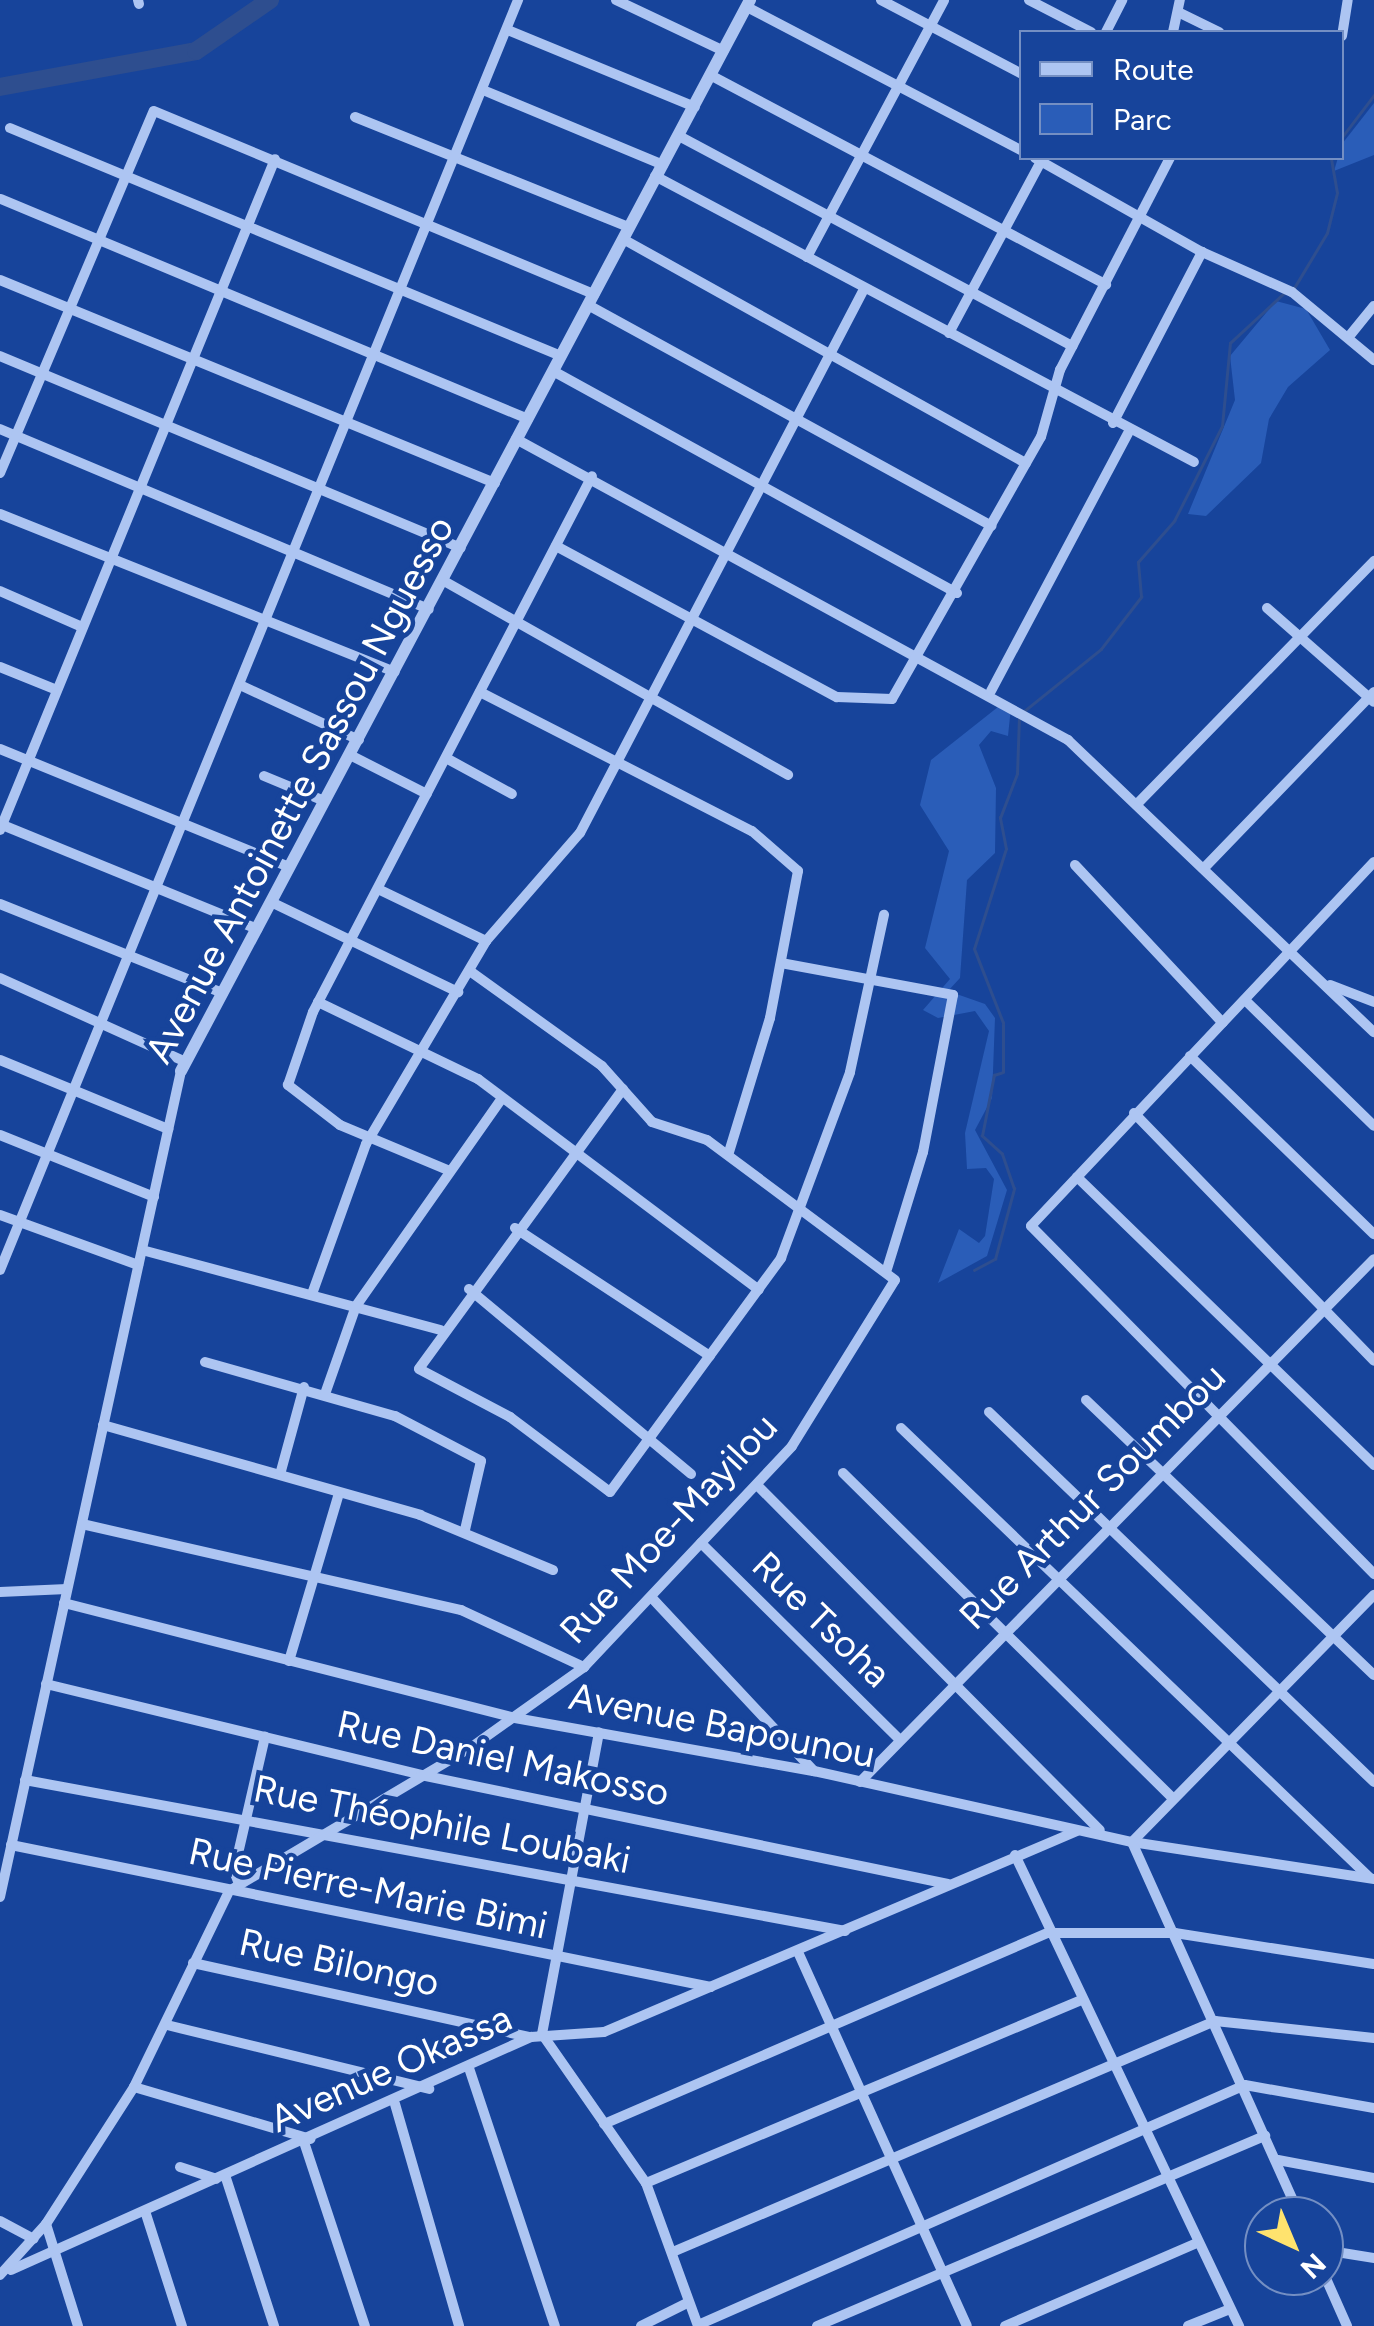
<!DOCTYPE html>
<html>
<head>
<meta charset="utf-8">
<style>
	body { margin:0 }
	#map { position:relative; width:1374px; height:2326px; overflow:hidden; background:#17449b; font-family:Figtree,sans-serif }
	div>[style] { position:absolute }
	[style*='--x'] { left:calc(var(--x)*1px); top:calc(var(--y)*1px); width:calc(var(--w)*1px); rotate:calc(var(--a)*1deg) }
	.green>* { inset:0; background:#2a5db8 }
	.stream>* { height:2.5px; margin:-1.25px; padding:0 1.25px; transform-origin:1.25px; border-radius:1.25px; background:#2e4e8f }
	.river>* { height:18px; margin:-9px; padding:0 9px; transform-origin:9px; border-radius:9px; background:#2e4e8f }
	.minor>* { height:10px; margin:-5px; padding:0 5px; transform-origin:5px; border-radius:5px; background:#adc5f2 }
	.tertiary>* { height:12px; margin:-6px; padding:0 6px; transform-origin:6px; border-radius:6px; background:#adc5f2 }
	span { translate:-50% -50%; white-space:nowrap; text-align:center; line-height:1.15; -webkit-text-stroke:9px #17449b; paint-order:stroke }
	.street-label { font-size:38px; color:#fff }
	.legend { position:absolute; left:1019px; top:30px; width:325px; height:130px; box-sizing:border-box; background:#17449b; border:2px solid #748fc3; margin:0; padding:12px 18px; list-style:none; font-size:30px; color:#fff }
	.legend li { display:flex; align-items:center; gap:20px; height:50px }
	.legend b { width:50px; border:2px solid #748fc3 }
	.north { position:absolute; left:1244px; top:2196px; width:100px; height:100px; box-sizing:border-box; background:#17449b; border:2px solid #748fc3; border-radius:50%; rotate:136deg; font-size:28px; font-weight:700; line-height:40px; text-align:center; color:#fff }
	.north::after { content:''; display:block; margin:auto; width:35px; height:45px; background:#ffe36e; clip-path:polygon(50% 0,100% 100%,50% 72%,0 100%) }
</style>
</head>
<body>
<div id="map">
	<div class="green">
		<div style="clip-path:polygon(1374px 103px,1374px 155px,1334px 171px,1342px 144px)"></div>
		<div style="clip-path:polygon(1276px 301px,1306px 309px,1330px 350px,1288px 387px,1269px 419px,1261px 463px,1206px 516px,1188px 514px,1235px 400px,1230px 356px)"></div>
		<div style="clip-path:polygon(1003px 703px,1011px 707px,1008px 736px,991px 731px,979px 745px,996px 788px,995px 853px,967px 880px,960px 978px,948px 991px,985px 1004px,995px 1018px,992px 1098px,975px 1130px,1007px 1190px,987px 1256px,938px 1283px,959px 1229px,979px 1243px,985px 1236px,994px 1179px,986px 1168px,967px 1169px,965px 1133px,989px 1031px,975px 1011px,938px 1018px,923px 1010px,950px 979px,925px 948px,949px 851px,920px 805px,931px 760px)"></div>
	</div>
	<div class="stream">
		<div style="--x:1342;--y:137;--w:53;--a:-52.7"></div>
		<div style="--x:1294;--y:288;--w:64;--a:-59"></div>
		<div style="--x:1327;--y:233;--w:41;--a:-76"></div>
		<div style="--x:1337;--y:193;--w:36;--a:-100"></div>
		<div style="--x:1023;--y:712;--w:100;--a:-38.9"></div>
		<div style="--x:1101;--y:649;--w:66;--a:-52.4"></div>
		<div style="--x:1141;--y:597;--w:35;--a:-95"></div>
		<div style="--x:1138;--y:562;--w:55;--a:-48.7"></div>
		<div style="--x:1174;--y:521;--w:106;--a:-63.2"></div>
		<div style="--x:1222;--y:426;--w:83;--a:-84.5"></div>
		<div style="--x:1230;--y:343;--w:74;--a:-42.8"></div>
		<div style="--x:974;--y:1270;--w:24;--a:-28"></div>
		<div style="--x:995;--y:1259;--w:73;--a:-74.8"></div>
		<div style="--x:1014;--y:1189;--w:37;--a:-109"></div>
		<div style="--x:1002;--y:1154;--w:27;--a:-138"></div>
		<div style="--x:982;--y:1136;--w:62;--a:-78.9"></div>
		<div style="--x:994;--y:1075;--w:9;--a:-18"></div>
		<div style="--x:1003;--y:1072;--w:49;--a:-90"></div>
		<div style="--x:1003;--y:1023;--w:79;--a:-111.4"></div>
		<div style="--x:974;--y:949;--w:105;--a:-72.3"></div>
		<div style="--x:1006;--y:849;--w:32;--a:-101"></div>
		<div style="--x:1000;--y:818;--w:47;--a:-68.9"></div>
		<div style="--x:1017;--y:774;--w:56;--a:-88"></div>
	</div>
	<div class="river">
		<div style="--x:0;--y:87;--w:199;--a:-10.4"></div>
		<div style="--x:196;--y:51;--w:90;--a:-34.6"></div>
	</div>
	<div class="minor">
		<div style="--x:138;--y:0;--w:4;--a:76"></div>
		<div style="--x:616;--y:0;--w:119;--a:25.3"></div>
		<div style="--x:881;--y:0;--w:159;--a:27.7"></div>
		<div style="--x:1029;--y:0;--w:70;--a:27.3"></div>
		<div style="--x:747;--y:7;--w:310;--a:27.6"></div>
		<div style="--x:1178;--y:12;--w:46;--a:26"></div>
		<div style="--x:508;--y:30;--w:202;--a:22.4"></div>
		<div style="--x:1106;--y:32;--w:36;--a:-63"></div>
		<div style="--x:1173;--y:32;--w:33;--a:-78"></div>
		<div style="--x:1342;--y:36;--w:36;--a:-81"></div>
		<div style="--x:712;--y:76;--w:446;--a:27.9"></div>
		<div style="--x:483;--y:90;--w:195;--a:22.6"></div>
		<div style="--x:355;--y:117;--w:295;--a:21.9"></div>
		<div style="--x:10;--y:128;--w:596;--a:22.48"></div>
		<div style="--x:679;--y:136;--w:446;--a:28.1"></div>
		<div style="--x:1035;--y:158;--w:192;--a:29.4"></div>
		<div style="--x:1202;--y:252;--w:98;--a:24"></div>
		<div style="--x:1292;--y:292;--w:107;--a:39.7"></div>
		<div style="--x:655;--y:176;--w:610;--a:27.95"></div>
		<div style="--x:1;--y:199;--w:571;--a:22.66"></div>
		<div style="--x:623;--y:239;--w:461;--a:29.1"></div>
		<div style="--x:807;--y:257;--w:291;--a:-61.9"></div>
		<div style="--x:0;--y:280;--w:535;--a:22.3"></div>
		<div style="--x:588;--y:305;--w:460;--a:28.7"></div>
		<div style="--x:949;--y:333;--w:199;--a:-61.8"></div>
		<div style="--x:1351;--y:334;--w:36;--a:-51"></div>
		<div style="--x:0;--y:356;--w:499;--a:22.6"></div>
		<div style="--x:553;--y:371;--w:461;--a:28.8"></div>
		<div style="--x:1113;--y:423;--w:193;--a:-62.5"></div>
		<div style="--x:0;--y:429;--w:465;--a:22.8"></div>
		<div style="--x:516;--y:439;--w:629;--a:28.6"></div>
		<div style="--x:1068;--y:740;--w:423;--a:43.7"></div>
		<div style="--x:0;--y:473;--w:393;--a:-67"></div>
		<div style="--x:154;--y:111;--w:477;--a:22.6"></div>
		<div style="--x:0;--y:514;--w:425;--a:21.8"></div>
		<div style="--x:556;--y:546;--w:319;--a:28.3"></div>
		<div style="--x:837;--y:697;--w:55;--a:2.1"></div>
		<div style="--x:892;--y:699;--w:301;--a:-60.4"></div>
		<div style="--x:1041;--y:437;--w:70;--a:-74.2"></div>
		<div style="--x:1060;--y:370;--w:239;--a:-62.6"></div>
		<div style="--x:444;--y:581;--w:395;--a:29.4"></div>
		<div style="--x:0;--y:591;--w:90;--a:23.7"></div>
		<div style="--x:1267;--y:608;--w:142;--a:41.3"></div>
		<div style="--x:0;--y:667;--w:61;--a:22"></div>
		<div style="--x:240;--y:685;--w:131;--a:24.8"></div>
		<div style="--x:991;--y:691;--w:292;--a:-62"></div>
		<div style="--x:480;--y:692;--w:305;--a:27.1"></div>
		<div style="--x:752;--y:831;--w:61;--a:41"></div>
		<div style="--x:798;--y:871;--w:150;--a:100.8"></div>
		<div style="--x:770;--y:1018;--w:143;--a:107"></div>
		<div style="--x:0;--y:749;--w:312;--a:22.2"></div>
		<div style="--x:350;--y:755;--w:86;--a:26.9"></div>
		<div style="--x:446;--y:758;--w:75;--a:28.6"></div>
		<div style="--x:264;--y:776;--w:65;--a:22.6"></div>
		<div style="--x:1139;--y:802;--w:337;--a:-45.7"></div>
		<div style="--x:0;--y:824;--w:278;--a:22.2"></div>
		<div style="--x:0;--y:830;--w:725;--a:-67.71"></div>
		<div style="--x:1374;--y:862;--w:500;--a:133.3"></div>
		<div style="--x:1031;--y:1226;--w:489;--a:45.4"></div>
		<div style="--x:1075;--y:865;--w:216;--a:46.9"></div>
		<div style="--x:1206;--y:866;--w:242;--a:-46"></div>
		<div style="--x:378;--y:889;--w:120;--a:25.7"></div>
		<div style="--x:271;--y:902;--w:208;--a:25.7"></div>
		<div style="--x:0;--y:904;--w:240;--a:21.8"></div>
		<div style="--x:781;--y:963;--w:175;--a:10.5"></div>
		<div style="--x:953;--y:995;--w:160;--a:100.8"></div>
		<div style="--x:923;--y:1152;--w:122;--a:107.1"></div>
		<div style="--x:0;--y:978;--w:204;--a:24.3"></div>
		<div style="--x:1330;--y:985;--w:47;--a:21.1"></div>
		<div style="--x:1245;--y:1000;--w:180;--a:44.3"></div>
		<div style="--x:318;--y:1002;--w:178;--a:25.7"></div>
		<div style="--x:478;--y:1079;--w:351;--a:36.9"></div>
		<div style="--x:1190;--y:1056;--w:256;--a:44.1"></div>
		<div style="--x:0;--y:1060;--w:182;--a:22.3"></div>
		<div style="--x:623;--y:1089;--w:346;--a:126.1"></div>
		<div style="--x:419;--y:1369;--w:103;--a:27.8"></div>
		<div style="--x:510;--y:1417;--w:125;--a:36.9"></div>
		<div style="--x:610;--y:1492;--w:290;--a:-53.8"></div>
		<div style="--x:781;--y:1258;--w:198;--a:-69.6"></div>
		<div style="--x:850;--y:1072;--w:161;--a:-77.8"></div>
		<div style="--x:1134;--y:1113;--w:345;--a:45.9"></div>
		<div style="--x:0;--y:1135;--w:166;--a:21.9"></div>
		<div style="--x:450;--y:1171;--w:119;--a:-157.3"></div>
		<div style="--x:340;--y:1125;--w:66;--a:-142.4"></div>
		<div style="--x:288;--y:1085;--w:77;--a:-71.1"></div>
		<div style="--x:313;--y:1012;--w:604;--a:-62.5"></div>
		<div style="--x:1077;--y:1177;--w:414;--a:44.1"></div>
		<div style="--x:0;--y:1215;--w:147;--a:19.9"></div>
		<div style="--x:515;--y:1228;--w:233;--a:33.3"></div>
		<div style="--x:142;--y:1250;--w:309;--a:15"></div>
		<div style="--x:0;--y:1270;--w:1372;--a:-67.81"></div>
		<div style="--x:469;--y:1289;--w:289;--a:39.8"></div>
		<div style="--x:312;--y:1294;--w:159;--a:-70.2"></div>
		<div style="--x:366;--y:1144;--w:236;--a:-59.4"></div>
		<div style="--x:486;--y:941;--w:143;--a:-49"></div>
		<div style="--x:580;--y:833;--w:614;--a:-62.43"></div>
		<div style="--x:205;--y:1362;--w:198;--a:15.9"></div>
		<div style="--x:395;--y:1416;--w:97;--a:27.6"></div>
		<div style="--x:481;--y:1461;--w:71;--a:103.1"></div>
		<div style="--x:325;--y:1394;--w:93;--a:-70.6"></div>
		<div style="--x:356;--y:1306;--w:254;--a:-54.9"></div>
		<div style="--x:1086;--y:1400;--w:398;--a:43.7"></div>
		<div style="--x:989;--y:1412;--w:534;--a:43.86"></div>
		<div style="--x:103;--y:1425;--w:330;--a:15.8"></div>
		<div style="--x:420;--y:1515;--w:144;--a:22.5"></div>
		<div style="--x:901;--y:1428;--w:649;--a:43.81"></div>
		<div style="--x:281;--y:1471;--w:87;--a:-74.7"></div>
		<div style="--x:843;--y:1473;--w:463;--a:44.6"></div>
		<div style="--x:758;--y:1486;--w:485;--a:45.2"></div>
		<div style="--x:82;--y:1524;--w:389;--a:12.8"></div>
		<div style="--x:461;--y:1610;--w:136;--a:24.9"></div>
		<div style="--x:701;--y:1543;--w:279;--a:44.7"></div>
		<div style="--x:0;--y:1592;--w:67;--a:-2.6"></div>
		<div style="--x:651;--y:1597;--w:238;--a:46.9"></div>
		<div style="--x:64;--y:1603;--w:465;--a:14.3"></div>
		<div style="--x:515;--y:1718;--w:304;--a:10.1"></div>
		<div style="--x:814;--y:1771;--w:326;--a:12.6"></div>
		<div style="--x:1132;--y:1842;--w:245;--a:8.7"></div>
		<div style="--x:289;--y:1661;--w:175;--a:-73.4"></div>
		<div style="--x:46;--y:1684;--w:386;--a:13.6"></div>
		<div style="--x:421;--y:1775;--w:538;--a:11.69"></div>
		<div style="--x:25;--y:1780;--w:834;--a:10.43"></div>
		<div style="--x:860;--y:1782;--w:733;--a:-45.5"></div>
		<div style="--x:11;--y:1845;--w:714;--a:11.47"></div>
		<div style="--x:1015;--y:1855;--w:522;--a:64.56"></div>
		<div style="--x:239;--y:1884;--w:14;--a:-111"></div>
		<div style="--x:234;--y:1871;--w:138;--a:-77"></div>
		<div style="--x:0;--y:1897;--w:846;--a:-77.64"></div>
		<div style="--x:798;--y:1952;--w:410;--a:65.7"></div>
		<div style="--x:193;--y:1963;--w:345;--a:12.4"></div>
		<div style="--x:167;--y:2025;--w:270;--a:13.7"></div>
		<div style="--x:542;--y:2034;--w:182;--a:55.1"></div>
		<div style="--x:646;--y:2183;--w:152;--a:70"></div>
		<div style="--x:542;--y:2034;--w:307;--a:-79.3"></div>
		<div style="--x:469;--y:2068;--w:272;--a:71.6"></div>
		<div style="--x:134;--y:2087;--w:184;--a:16.4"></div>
		<div style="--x:395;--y:2104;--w:231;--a:73.9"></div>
		<div style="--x:604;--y:2124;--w:483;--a:-23.3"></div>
		<div style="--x:1048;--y:1933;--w:127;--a:0"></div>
		<div style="--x:1175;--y:1933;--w:201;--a:8.9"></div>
		<div style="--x:304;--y:2142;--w:194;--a:71.7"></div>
		<div style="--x:1278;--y:2160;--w:98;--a:10.6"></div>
		<div style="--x:180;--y:2167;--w:38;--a:18"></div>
		<div style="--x:225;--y:2175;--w:159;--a:72"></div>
		<div style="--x:646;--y:2183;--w:470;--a:-22.8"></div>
		<div style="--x:145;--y:2211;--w:121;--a:72.2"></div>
		<div style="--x:1300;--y:2216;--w:410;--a:-114.2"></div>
		<div style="--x:1132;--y:1842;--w:346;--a:-45.6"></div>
		<div style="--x:0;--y:2221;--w:38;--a:28"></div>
		<div style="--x:46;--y:2224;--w:107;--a:72.6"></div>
		<div style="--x:1324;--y:2250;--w:51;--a:9.1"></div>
		<div style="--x:675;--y:2251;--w:587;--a:-23.07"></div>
		<div style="--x:1215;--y:2021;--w:160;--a:6.1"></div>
		<div style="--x:11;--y:2270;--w:570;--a:-24.14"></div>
		<div style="--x:531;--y:2037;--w:73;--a:-3.9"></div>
		<div style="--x:604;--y:2032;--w:514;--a:-23.02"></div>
		<div style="--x:1324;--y:2274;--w:57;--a:66.1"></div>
		<div style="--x:0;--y:2275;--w:69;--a:-48"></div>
		<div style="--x:46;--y:2224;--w:163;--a:-57.3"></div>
		<div style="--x:134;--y:2087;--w:218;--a:-64.1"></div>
		<div style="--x:229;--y:1891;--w:284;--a:-30.7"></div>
		<div style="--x:473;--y:1746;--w:136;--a:-35.4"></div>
		<div style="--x:584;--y:1667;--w:303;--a:-46.7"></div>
		<div style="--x:792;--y:1446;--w:195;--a:-58.2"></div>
		<div style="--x:895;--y:1280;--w:234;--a:-143.3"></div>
		<div style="--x:707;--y:1140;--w:58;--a:-161.9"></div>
		<div style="--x:652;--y:1122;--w:75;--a:-131.8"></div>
		<div style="--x:602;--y:1066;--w:163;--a:-144.3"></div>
		<div style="--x:698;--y:2325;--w:597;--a:-23.69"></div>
		<div style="--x:1245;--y:2085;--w:131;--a:10.1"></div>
		<div style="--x:641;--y:2326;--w:51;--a:-26.6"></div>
		<div style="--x:817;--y:2326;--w:487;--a:-23"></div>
		<div style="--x:1005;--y:2326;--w:209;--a:-23.4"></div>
		<div style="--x:1188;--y:2326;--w:45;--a:-22"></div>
	</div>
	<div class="tertiary">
		<div style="--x:181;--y:1071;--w:1213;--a:-62.02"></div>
	</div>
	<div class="street-label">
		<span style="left:300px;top:790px;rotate:-62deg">Avenue Antoinette Sassou Nguesso</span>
		<span style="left:1093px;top:1497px;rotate:-45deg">Rue Arthur Soumbou</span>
		<span style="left:669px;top:1529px;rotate:-47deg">Rue Moe-Mayilou</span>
		<span style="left:821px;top:1620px;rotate:44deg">Rue Tsoha</span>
		<span style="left:722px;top:1726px;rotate:11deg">Avenue Bapounou</span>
		<span style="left:503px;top:1759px;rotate:12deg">Rue Daniel Makosso</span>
		<span style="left:442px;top:1825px;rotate:11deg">Rue Théophile Loubaki</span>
		<span style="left:368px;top:1889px;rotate:12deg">Rue Pierre-Marie Bimi</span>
		<span style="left:339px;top:1963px;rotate:12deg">Rue Bilongo</span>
		<span style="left:391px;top:2069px;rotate:-24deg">Avenue Okassa</span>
	</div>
	<ul class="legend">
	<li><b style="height:12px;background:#adc5f2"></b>Route</li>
	<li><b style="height:28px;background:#2a5db8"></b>Parc</li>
	</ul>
	<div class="north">N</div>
</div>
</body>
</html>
